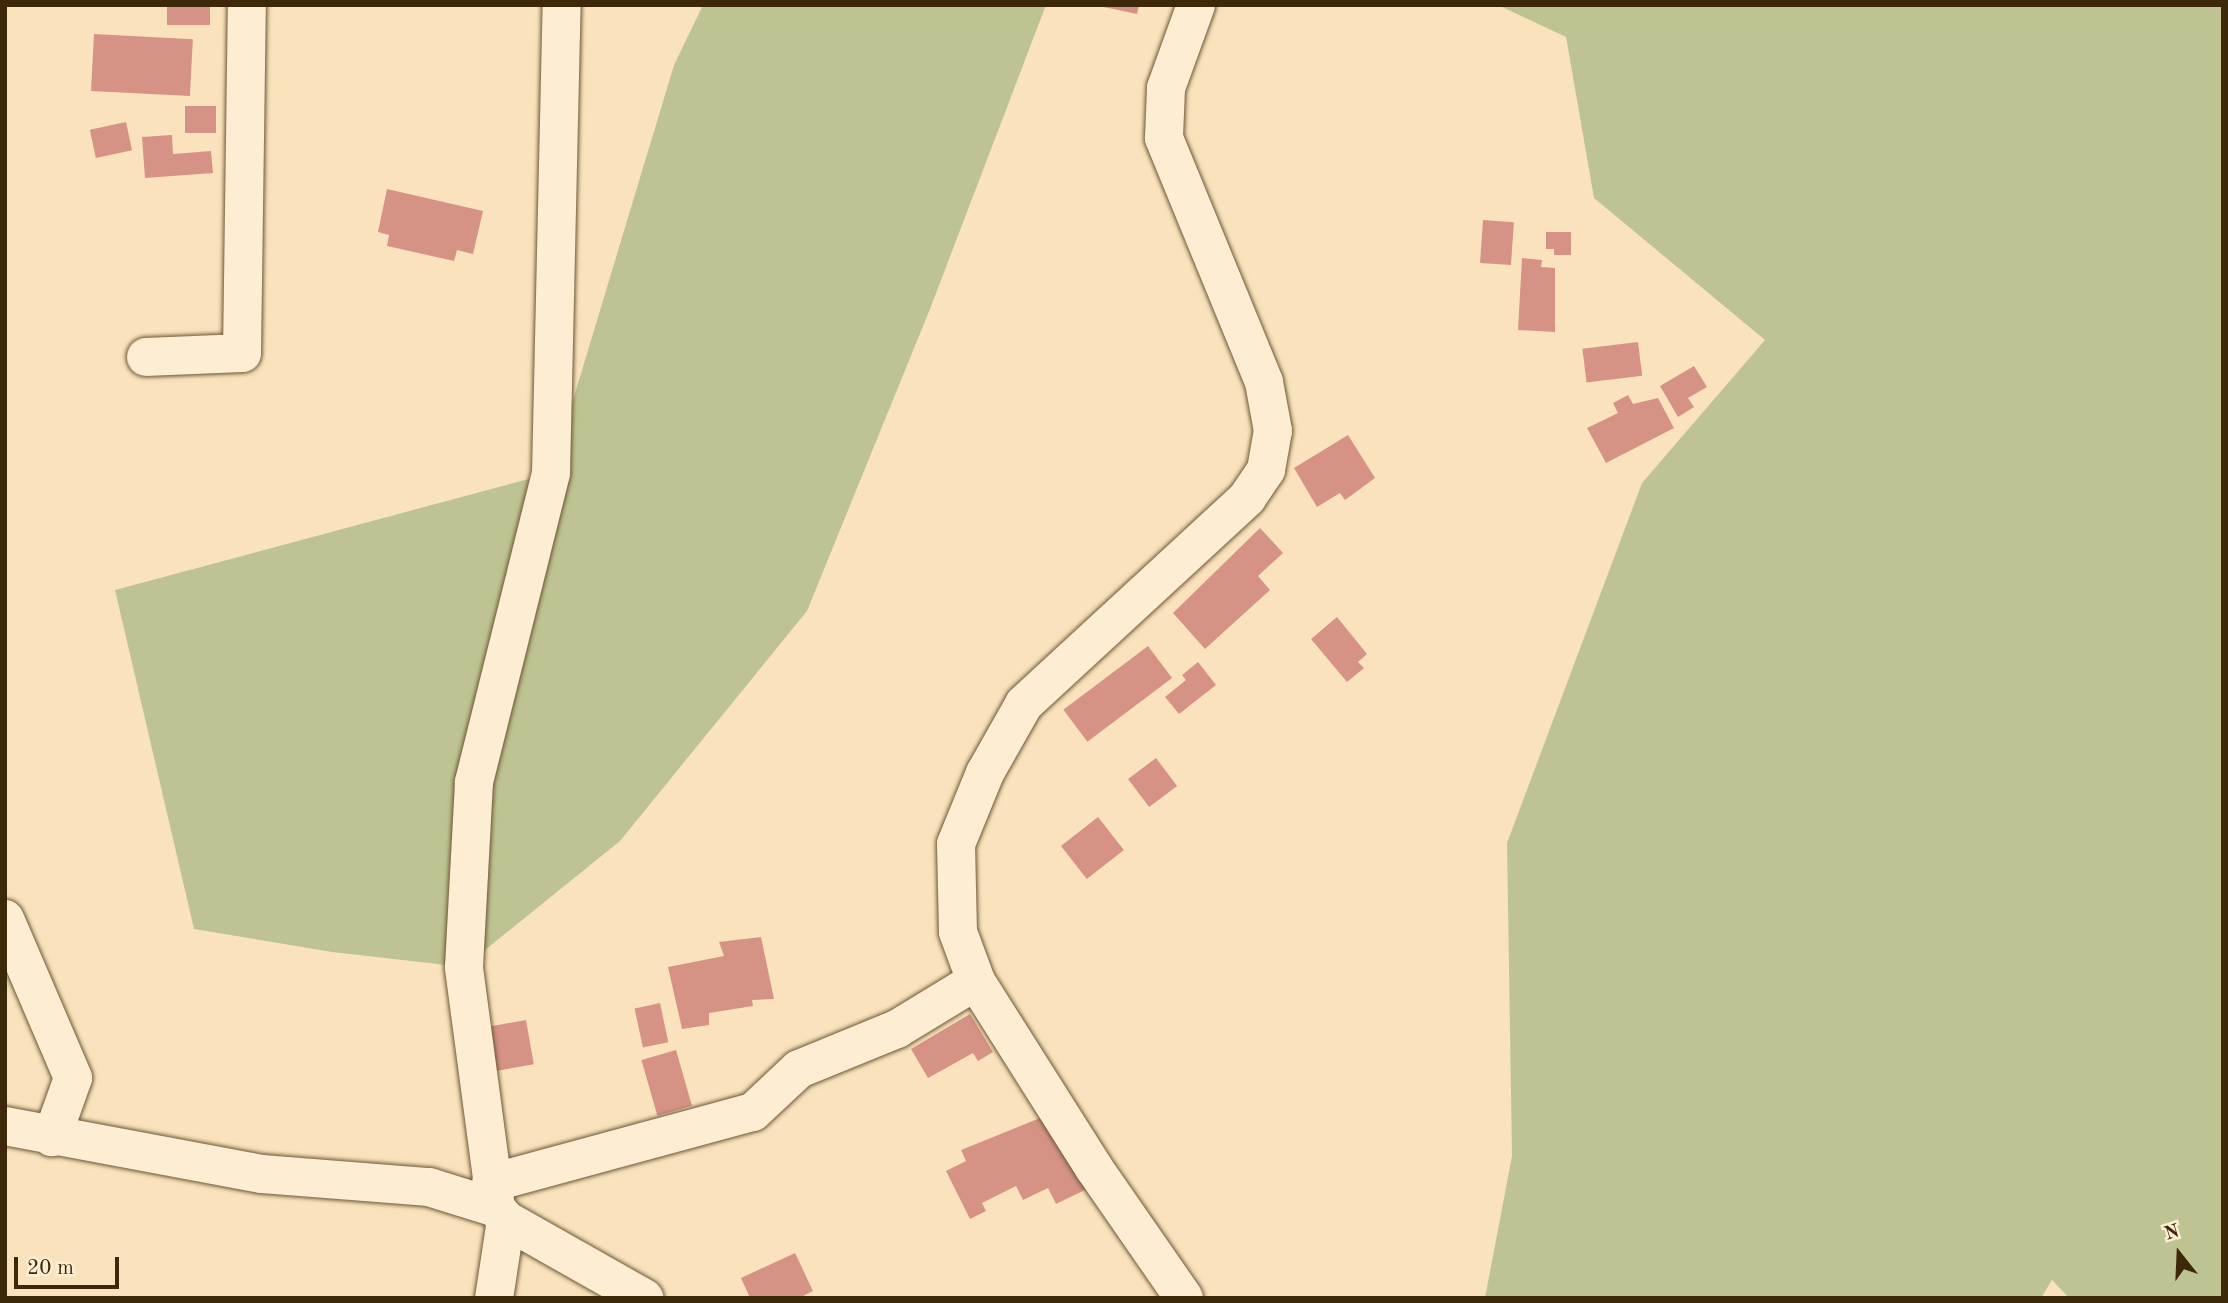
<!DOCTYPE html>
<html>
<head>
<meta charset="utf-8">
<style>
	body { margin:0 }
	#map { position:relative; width:2228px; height:1303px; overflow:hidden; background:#fae3bc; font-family:"Old Standard TT",serif }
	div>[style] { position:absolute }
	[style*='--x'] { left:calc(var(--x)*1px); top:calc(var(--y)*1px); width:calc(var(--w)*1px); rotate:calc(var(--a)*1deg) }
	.green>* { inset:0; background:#bec491 }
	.building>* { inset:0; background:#d69385; transform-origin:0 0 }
	.roads { filter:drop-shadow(0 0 2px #6d5736) drop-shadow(0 0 2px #6d5736) }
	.minor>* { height:38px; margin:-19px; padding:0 19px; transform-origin:19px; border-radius:19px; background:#fcedd3 }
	span { translate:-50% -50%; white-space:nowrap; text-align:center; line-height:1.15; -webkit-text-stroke:5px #fcedd3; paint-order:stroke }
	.frame { position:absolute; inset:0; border:7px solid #3e280a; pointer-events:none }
	.north { position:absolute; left:2144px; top:1219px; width:70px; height:70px; -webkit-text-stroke:5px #fcedd3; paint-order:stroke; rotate:342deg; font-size:19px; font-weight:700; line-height:28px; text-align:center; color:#3e280a }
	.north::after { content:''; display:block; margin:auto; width:24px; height:32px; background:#3e280a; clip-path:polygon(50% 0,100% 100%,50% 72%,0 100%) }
	.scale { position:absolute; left:14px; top:1257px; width:105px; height:32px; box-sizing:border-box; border:4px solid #3e280a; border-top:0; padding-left:9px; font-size:21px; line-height:24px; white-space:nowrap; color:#3e280a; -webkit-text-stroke:5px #fcedd3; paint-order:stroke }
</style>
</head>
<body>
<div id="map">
	<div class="green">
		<div style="clip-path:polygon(703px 5px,1046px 5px,930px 309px,807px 611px,620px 841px,464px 967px,332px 952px,194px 929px,115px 590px,551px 473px,674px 65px)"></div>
		<div style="clip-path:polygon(1498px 5px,2223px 5px,2223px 1298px,2069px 1298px,2052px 1280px,2041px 1298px,1485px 1298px,1512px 1156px,1507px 843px,1642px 483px,1765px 340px,1594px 198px,1566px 37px)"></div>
	</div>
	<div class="building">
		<div style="left:167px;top:5px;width:43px;height:20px"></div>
		<div style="clip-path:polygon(1094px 5px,1139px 5px,1137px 14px)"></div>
		<div style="left:94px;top:34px;width:99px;height:57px;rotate:3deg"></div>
		<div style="left:185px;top:106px;width:31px;height:27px"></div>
		<div style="left:126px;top:122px;width:29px;height:37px;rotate:78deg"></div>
		<div style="clip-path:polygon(172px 135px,173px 154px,211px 151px,213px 173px,145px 178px,142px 137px)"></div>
		<div style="clip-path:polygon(387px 189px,483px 211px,473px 254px,457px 250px,454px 261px,387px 246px,389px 235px,378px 232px)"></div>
		<div style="left:1483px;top:220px;width:31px;height:43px;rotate:4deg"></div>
		<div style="clip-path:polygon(1546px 232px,1571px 232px,1571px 255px,1554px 255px,1554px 249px,1546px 249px)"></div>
		<div style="clip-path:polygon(1522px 258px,1542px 260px,1541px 267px,1555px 268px,1555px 332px,1518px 330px)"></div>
		<div style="left:1638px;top:342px;width:34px;height:56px;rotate:83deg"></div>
		<div style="clip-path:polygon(1694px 366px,1707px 387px,1688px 398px,1694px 407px,1678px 417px,1660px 386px)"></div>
		<div style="clip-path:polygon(1628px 395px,1633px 404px,1658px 398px,1674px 428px,1606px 463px,1587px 428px,1618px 413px,1613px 403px)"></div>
		<div style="clip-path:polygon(1348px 435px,1375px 478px,1345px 500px,1340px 493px,1317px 507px,1294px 468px)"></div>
		<div style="clip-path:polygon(1260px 528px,1283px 553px,1258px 576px,1270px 590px,1205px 649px,1173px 613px)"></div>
		<div style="clip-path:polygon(1337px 617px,1367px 654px,1358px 662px,1364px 668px,1347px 682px,1311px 639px)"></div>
		<div style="left:1148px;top:646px;width:40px;height:106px;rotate:53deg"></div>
		<div style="clip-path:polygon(1198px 662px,1216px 685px,1179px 714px,1165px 697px,1186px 680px,1182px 675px)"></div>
		<div style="left:1156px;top:758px;width:35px;height:35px;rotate:53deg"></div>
		<div style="left:1098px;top:817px;width:42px;height:47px;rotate:52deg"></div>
		<div style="clip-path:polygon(761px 937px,774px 999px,752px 1000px,753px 1006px,709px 1013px,709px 1025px,682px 1029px,668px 967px,724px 956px,719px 942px)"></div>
		<div style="left:660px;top:1003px;width:40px;height:26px;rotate:78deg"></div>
		<div style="clip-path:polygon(970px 1014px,993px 1052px,978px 1061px,973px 1053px,928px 1078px,911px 1049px)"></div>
		<div style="left:526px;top:1020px;width:45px;height:40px;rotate:80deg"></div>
		<div style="left:676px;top:1050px;width:58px;height:36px;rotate:74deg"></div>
		<div style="clip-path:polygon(1040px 1118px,1091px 1187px,1056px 1204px,1048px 1188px,1023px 1200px,1016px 1186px,982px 1203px,986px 1211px,970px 1219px,946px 1171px,966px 1161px,961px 1150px)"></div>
		<div style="clip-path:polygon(795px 1253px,813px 1291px,799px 1298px,750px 1298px,741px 1278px)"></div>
	</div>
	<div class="roads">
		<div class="minor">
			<div style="--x:146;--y:357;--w:96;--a:-2.4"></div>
			<div style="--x:242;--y:353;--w:348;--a:-89.2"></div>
			<div style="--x:5;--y:919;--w:173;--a:66.8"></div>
			<div style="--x:73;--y:1078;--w:63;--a:109.6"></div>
			<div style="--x:5;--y:1126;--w:261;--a:10.6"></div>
			<div style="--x:262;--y:1174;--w:168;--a:4.5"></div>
			<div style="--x:429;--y:1187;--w:70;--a:17.4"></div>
			<div style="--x:496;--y:1208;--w:16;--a:50"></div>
			<div style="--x:506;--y:1220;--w:79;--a:98.7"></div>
			<div style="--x:491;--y:1183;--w:271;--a:-15.2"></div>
			<div style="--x:753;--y:1112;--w:63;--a:-43.1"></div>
			<div style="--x:799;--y:1069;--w:106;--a:-22.2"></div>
			<div style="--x:897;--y:1029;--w:92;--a:-31.3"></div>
			<div style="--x:496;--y:1208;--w:243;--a:-97.6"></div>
			<div style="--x:464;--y:967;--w:185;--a:-86.9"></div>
			<div style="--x:474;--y:782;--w:318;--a:-76"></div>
			<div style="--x:551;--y:473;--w:468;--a:-88.7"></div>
			<div style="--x:506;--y:1220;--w:159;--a:29.5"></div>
			<div style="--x:1184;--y:1298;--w:158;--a:-124.7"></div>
			<div style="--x:1094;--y:1168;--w:221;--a:-122.3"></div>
			<div style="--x:976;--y:981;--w:52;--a:-110.2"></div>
			<div style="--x:958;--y:932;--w:88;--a:-91.3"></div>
			<div style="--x:956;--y:844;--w:77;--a:-67.8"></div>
			<div style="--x:985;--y:773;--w:79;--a:-60.5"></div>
			<div style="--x:1024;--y:704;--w:304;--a:-42.7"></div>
			<div style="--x:1247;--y:498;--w:34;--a:-56"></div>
			<div style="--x:1266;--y:470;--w:40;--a:-80"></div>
			<div style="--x:1273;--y:431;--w:50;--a:-100.4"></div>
			<div style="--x:1264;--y:382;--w:264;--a:-112.3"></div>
			<div style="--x:1164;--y:138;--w:50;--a:-87.7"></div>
			<div style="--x:1166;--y:88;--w:88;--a:-70.1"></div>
		</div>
	</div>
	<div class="frame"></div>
	<div class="north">N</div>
	<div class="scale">20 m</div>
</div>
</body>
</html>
